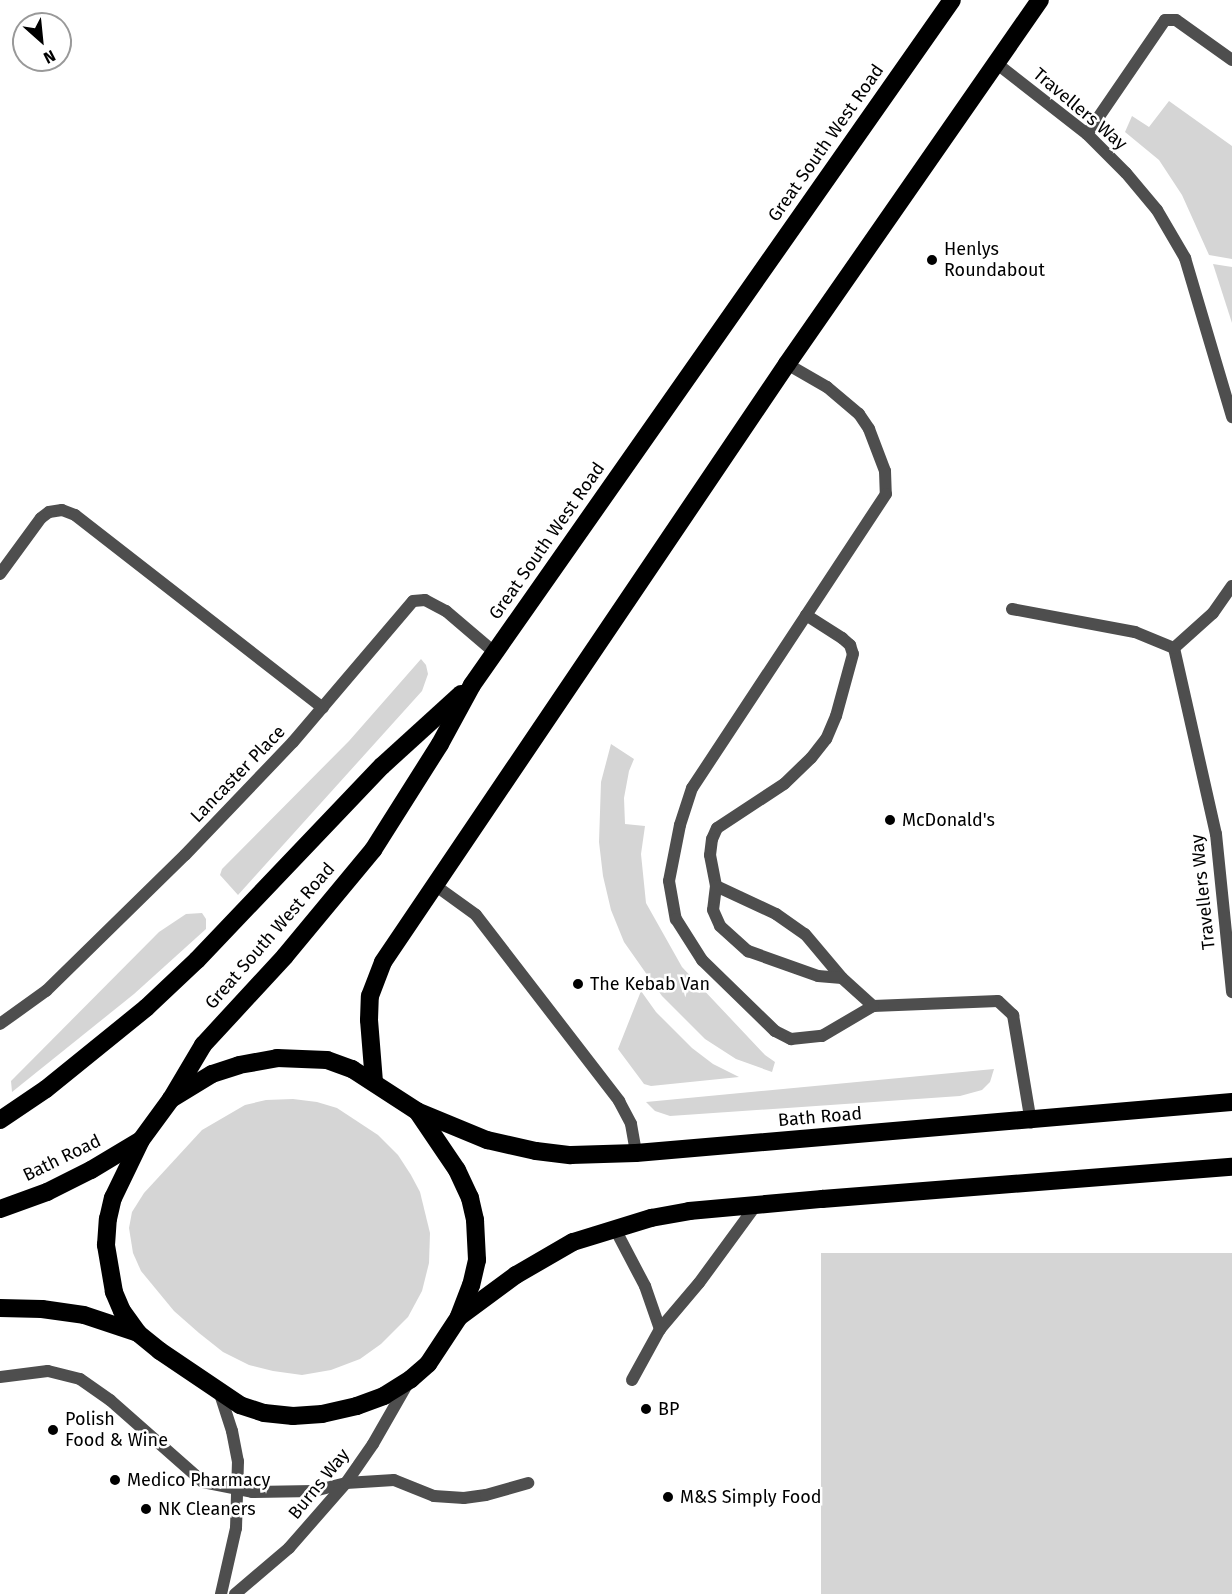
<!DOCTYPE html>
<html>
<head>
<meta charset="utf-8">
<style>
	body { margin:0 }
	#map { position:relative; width:1232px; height:1594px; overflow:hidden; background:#fff; font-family:"Fira Sans",sans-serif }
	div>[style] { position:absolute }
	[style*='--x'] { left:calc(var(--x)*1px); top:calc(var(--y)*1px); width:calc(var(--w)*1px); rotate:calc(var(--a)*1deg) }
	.green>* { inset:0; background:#d5d5d5; transform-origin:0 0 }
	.lane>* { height:12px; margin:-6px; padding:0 6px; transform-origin:6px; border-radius:6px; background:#4e4e4e }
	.street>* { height:12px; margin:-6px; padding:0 6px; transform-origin:6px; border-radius:6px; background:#4e4e4e }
	.highway>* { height:18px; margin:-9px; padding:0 9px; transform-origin:9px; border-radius:9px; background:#000 }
	.dots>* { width:16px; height:16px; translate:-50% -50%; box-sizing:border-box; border:3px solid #fff; border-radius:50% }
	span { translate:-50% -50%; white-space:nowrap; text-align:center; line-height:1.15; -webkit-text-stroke:5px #fff; paint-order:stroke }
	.street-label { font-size:18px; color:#000 }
	.poi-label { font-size:18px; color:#000 }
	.left { translate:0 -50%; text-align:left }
	.north { position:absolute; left:12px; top:12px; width:60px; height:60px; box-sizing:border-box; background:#fff; border:2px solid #999; border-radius:50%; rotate:153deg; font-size:16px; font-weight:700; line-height:24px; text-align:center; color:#000 }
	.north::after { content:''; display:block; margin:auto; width:21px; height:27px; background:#000; clip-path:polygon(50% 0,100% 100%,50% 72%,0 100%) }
</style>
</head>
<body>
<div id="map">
	<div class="green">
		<div style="clip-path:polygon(1169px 101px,1232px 146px,1232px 259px,1209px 255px,1182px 195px,1159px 160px,1125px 132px,1132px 116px,1149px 127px)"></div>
		<div style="clip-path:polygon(1213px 264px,1232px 267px,1232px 323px)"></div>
		<div style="clip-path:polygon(421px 659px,426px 665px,428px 674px,422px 691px,238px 895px,220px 875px,222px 869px,349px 741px)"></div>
		<div style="clip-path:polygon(611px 744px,634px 759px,629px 771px,624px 798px,625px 824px,645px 826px,641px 854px,646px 903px,682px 967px,765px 1055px,775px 1062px,772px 1072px,736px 1059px,705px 1039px,662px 996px,624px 942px,611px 910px,603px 876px,599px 842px,601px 782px)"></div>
		<div style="clip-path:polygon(202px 913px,206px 919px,206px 929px,134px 994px,12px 1092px,11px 1081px,159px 932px,186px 914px)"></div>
		<div style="clip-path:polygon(641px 991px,656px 1012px,692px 1048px,713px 1064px,739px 1077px,651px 1086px,644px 1084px,618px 1049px)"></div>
		<div style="clip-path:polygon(994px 1069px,990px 1082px,982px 1090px,960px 1096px,670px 1116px,655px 1111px,646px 1102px)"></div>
		<div style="clip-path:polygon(293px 1099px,317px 1102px,337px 1108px,378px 1135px,398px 1155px,411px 1175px,420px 1192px,430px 1233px,429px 1263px,422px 1291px,408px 1317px,381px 1344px,360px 1359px,331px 1370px,302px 1375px,273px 1371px,249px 1365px,223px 1352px,199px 1333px,174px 1311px,141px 1271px,133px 1253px,129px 1228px,132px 1212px,144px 1193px,202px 1130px,245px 1105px,266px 1100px)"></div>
		<div style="left:1232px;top:1253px;width:341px;height:411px;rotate:90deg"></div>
	</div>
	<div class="lane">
		<div style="--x:1087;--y:134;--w:138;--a:-55.6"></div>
		<div style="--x:1165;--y:20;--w:11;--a:0"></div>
		<div style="--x:1176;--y:20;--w:69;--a:35.5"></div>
		<div style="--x:787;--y:364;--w:46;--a:29.9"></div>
		<div style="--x:827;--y:387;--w:42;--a:40.2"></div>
		<div style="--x:859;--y:414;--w:18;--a:56"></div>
		<div style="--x:869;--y:429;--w:45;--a:69.1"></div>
		<div style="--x:885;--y:471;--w:23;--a:88"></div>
		<div style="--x:886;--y:494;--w:352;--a:123.4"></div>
		<div style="--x:692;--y:788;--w:39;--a:108"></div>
		<div style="--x:680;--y:825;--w:57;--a:101.1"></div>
		<div style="--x:669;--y:881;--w:39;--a:80"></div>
		<div style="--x:676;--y:919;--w:49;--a:57.6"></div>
		<div style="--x:702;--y:960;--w:102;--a:44.2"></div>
		<div style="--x:775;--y:1031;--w:18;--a:27"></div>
		<div style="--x:791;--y:1039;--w:31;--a:-6"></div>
		<div style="--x:822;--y:1036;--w:59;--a:-30.5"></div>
		<div style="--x:873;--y:1006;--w:125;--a:-2.3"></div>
		<div style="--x:998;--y:1001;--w:21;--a:43"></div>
		<div style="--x:1013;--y:1015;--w:109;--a:80.5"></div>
		<div style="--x:0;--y:574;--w:69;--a:-53.8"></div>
		<div style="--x:41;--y:518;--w:10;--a:-37"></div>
		<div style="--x:49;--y:512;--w:13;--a:-9"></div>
		<div style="--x:62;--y:510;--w:14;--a:21"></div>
		<div style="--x:75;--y:515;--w:314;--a:37.9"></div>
		<div style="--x:806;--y:615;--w:43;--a:32.6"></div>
		<div style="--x:842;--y:638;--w:11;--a:41"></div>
		<div style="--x:850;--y:645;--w:9;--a:72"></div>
		<div style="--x:853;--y:654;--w:64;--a:105.3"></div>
		<div style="--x:836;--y:716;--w:25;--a:113"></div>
		<div style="--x:826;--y:739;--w:24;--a:128"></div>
		<div style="--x:811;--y:758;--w:37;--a:136"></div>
		<div style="--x:784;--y:784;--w:80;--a:146.7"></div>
		<div style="--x:717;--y:828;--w:12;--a:114"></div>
		<div style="--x:712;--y:839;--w:16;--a:97"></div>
		<div style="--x:710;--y:855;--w:32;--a:79"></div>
		<div style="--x:716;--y:886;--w:66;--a:25"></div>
		<div style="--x:776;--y:914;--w:35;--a:35"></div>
		<div style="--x:805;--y:934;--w:57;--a:49.9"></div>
		<div style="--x:842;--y:978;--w:42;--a:42.1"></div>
		<div style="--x:436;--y:886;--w:49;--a:35.9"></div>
		<div style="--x:476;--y:915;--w:235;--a:52.4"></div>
		<div style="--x:619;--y:1101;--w:26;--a:62"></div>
		<div style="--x:631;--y:1124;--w:29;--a:80"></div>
		<div style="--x:716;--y:886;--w:24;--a:97"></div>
		<div style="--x:713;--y:910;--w:17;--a:66"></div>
		<div style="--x:720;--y:926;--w:38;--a:42"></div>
		<div style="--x:748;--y:951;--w:74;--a:19.7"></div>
		<div style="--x:818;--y:976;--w:24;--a:5"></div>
		<div style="--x:614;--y:1227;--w:67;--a:62.3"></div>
		<div style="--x:645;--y:1286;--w:46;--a:70.8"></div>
		<div style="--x:632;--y:1380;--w:58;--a:-61.2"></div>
		<div style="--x:660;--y:1329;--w:60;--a:-49.7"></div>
		<div style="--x:699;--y:1283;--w:97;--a:-53.8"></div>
		<div style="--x:346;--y:1483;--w:48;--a:-3.6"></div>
		<div style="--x:394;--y:1480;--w:43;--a:21.8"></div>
		<div style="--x:434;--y:1496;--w:30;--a:4"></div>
		<div style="--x:464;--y:1498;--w:22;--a:-8"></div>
		<div style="--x:486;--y:1495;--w:44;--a:-15.9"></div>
	</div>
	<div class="street">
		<div style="--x:996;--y:63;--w:115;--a:38"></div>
		<div style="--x:1087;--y:134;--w:55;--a:45"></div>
		<div style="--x:1126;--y:173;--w:48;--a:50"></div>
		<div style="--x:1157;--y:210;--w:56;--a:59.7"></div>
		<div style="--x:1185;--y:258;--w:166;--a:73.5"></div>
		<div style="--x:1012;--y:609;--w:125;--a:10.6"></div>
		<div style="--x:1135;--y:632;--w:42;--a:22.3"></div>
		<div style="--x:1174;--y:648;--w:191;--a:77.3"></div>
		<div style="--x:1216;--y:834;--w:159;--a:84.2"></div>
		<div style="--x:1174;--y:648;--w:52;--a:-41.9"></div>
		<div style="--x:1213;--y:613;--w:33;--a:-55"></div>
		<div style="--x:0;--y:1024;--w:57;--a:-35.7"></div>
		<div style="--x:46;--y:991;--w:194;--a:-44.4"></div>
		<div style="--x:185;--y:855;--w:156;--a:-46.3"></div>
		<div style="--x:293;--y:742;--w:185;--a:-49.6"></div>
		<div style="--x:413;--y:601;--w:12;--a:-5"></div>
		<div style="--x:425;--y:600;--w:24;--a:28"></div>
		<div style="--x:446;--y:611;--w:63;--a:40.5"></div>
		<div style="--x:0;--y:1377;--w:48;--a:-7.1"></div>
		<div style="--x:48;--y:1371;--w:33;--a:14"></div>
		<div style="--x:80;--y:1379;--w:37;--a:35"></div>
		<div style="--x:110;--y:1400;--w:124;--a:41.4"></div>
		<div style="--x:203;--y:1482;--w:50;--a:11.5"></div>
		<div style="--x:252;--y:1492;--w:62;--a:-0.9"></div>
		<div style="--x:314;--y:1491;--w:33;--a:-14"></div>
		<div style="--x:220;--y:1394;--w:39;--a:72"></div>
		<div style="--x:232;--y:1431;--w:31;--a:79"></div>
		<div style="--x:238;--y:1461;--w:67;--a:91.7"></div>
		<div style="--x:236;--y:1528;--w:68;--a:102.8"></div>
		<div style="--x:235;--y:1594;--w:71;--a:-40.4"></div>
		<div style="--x:289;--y:1548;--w:86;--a:-48.8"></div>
		<div style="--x:346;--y:1483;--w:47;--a:-55.3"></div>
		<div style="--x:373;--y:1444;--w:70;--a:-60.2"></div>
	</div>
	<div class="highway">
		<div style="--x:277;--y:1058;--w:50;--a:2.3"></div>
		<div style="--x:327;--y:1060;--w:27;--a:20"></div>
		<div style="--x:352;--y:1069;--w:77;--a:32.9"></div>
		<div style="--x:417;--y:1111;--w:71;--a:55.9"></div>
		<div style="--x:457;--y:1170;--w:31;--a:65"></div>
		<div style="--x:470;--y:1198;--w:23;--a:77"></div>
		<div style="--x:475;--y:1220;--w:40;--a:87.1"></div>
		<div style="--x:477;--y:1260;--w:26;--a:103"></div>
		<div style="--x:471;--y:1285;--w:34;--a:111"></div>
		<div style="--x:459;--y:1317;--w:56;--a:123.4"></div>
		<div style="--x:428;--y:1364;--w:23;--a:139"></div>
		<div style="--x:411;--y:1379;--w:32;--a:148"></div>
		<div style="--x:384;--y:1396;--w:29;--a:160"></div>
		<div style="--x:357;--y:1406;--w:36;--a:167"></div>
		<div style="--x:322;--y:1414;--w:29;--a:176"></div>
		<div style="--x:293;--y:1416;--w:29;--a:-174"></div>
		<div style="--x:264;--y:1413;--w:25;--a:-162"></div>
		<div style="--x:240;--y:1405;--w:97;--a:-146"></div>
		<div style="--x:160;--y:1351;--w:28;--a:-141"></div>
		<div style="--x:138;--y:1333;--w:27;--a:-126"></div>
		<div style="--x:122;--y:1311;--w:21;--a:-113"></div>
		<div style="--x:114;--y:1292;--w:48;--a:-99.7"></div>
		<div style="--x:106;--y:1245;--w:26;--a:-86"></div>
		<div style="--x:108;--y:1219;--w:22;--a:-77"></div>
		<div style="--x:113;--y:1198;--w:64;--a:-64.2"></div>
		<div style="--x:141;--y:1140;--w:51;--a:-53.8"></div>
		<div style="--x:171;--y:1099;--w:48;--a:-31.4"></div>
		<div style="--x:212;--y:1074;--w:28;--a:-18"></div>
		<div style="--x:239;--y:1065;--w:39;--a:-10"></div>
		<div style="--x:374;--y:1082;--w:62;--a:-94.6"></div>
		<div style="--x:369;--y:1020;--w:24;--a:-88"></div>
		<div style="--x:370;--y:996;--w:36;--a:-69"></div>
		<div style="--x:383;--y:962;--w:722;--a:-55.96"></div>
		<div style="--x:787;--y:364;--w:443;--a:-55.2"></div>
		<div style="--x:171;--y:1099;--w:63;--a:-59.3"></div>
		<div style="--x:203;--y:1045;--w:121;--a:-47.3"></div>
		<div style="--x:285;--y:956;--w:138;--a:-50.3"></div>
		<div style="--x:373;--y:850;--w:125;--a:-57.7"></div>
		<div style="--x:440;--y:744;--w:67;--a:-61.5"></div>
		<div style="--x:472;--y:685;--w:836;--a:-54.98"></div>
		<div style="--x:419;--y:1112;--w:74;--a:22.4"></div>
		<div style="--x:487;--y:1140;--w:50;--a:12.7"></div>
		<div style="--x:536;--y:1151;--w:35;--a:7"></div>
		<div style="--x:571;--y:1155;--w:65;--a:-1.8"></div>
		<div style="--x:636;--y:1153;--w:598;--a:-4.89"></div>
		<div style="--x:0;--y:1120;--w:55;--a:-34"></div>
		<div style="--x:46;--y:1089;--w:129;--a:-39"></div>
		<div style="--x:146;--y:1008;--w:70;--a:-43.3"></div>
		<div style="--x:197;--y:960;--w:268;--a:-46.4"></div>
		<div style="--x:382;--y:766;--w:107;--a:-42.3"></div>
		<div style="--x:0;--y:1209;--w:50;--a:-19.9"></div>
		<div style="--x:47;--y:1192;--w:49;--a:-26.6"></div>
		<div style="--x:91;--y:1170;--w:58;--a:-31"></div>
		<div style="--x:0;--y:1308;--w:42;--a:1.4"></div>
		<div style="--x:42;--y:1309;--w:42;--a:8.1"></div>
		<div style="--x:84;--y:1315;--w:57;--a:18.4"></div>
		<div style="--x:459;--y:1317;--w:71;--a:-36.4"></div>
		<div style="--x:516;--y:1275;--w:66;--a:-30.1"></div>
		<div style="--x:573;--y:1242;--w:82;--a:-17.1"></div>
		<div style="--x:651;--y:1218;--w:39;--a:-10"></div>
		<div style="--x:689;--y:1211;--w:134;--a:-5.2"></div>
		<div style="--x:822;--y:1199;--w:411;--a:-4.5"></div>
	</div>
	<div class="dots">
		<div style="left:932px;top:260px;background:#000"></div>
		<div style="left:890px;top:820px;background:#000"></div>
		<div style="left:578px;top:984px;background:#000"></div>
		<div style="left:646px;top:1409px;background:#000"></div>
		<div style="left:53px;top:1430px;background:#000"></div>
		<div style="left:115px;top:1480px;background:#000"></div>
		<div style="left:668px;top:1497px;background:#000"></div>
		<div style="left:146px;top:1509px;background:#000"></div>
	</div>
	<div class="street-label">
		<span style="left:1080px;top:109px;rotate:40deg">Travellers Way</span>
		<span style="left:826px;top:143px;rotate:-55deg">Great South West Road</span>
		<span style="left:547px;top:541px;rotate:-55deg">Great South West Road</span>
		<span style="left:238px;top:774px;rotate:-46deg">Lancaster Place</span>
		<span style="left:1203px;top:892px;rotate:-96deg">Travellers Way</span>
		<span style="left:270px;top:936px;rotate:-49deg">Great South West Road</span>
		<span style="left:820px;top:1117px;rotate:-5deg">Bath Road</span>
		<span style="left:62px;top:1158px;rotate:-26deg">Bath Road</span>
		<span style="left:319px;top:1484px;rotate:-51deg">Burns Way</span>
	</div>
	<div class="poi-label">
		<span class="left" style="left:944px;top:260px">Henlys<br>Roundabout</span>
		<span class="left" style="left:902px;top:820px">McDonald's</span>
		<span class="left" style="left:590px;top:984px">The Kebab Van</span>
		<span class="left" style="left:658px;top:1409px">BP</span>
		<span class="left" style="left:65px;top:1430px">Polish<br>Food &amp; Wine</span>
		<span class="left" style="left:127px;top:1480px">Medico Pharmacy</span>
		<span class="left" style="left:680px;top:1497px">M&amp;S Simply Food</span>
		<span class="left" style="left:158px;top:1509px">NK Cleaners</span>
	</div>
	<div class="north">N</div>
</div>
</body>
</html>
